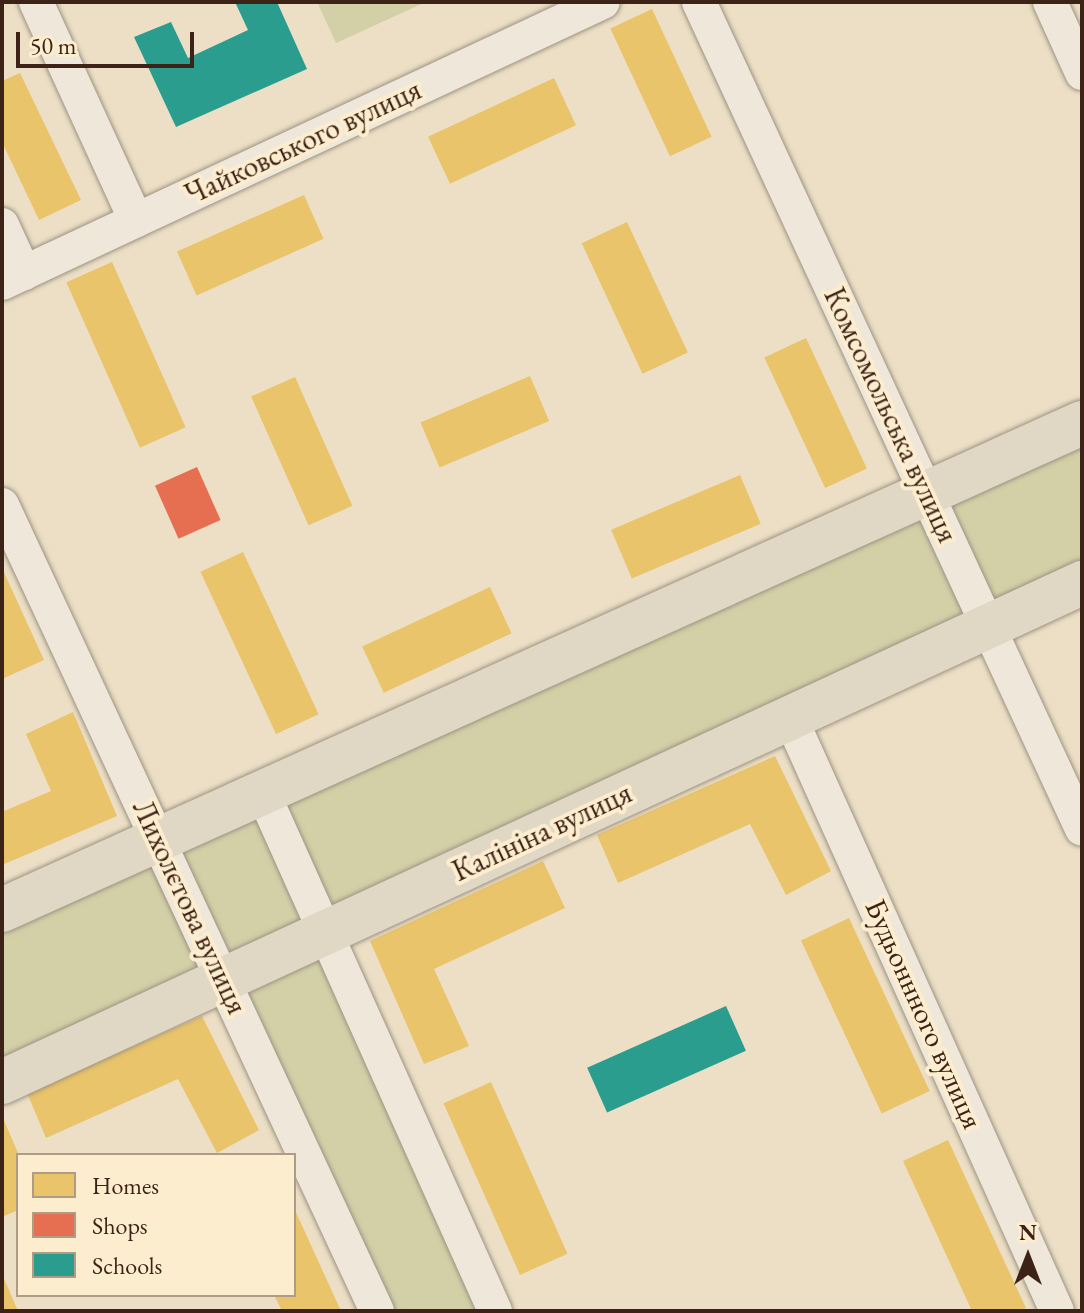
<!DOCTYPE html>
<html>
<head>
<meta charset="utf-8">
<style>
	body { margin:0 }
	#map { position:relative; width:1084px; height:1313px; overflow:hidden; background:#ecdfc5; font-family:"EB Garamond",serif }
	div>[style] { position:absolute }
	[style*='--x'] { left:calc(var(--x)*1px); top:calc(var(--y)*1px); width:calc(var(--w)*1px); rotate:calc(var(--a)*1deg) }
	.green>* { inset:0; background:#d3d0a7 }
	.homes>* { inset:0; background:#e9c46a; transform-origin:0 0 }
	.shops>* { inset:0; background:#e76f51; transform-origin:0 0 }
	.schools>* { inset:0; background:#2a9d8f; transform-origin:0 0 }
	.roads { filter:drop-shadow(0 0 2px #9e9383) drop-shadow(0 0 2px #9e9383) }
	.minor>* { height:34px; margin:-17px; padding:0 17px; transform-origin:17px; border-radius:17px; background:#eee7da }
	.major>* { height:44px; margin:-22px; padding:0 22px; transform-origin:22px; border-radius:22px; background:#e1d7c5 }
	span { translate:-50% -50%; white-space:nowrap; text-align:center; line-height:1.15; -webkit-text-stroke:8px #fdedcf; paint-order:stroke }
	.street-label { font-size:30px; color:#3d2317 }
	.frame { position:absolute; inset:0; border:4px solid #3d2317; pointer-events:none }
	.legend { position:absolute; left:16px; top:1153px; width:280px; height:144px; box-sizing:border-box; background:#fdedcf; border:2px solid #b09c85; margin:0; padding:10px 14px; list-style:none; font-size:24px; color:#3d2317 }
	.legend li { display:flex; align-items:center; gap:16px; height:40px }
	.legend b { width:40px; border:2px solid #b09c85 }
	.north { position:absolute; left:988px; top:1217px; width:80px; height:80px; -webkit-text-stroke:6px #fdedcf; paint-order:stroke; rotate:0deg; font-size:22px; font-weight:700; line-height:32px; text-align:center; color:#3d2317 }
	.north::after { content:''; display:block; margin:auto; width:28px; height:36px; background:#3d2317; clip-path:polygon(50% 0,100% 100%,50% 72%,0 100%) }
	.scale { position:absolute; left:16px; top:32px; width:178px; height:36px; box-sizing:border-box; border:4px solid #3d2317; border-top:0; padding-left:10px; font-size:24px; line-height:28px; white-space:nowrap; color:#3d2317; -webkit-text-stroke:6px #fdedcf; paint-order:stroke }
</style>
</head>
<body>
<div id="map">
	<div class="green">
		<div style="clip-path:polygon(317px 2px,426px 2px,336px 43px)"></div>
		<div style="clip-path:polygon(1082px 438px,1082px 564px,2px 1063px,2px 929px)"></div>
		<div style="clip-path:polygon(332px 949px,495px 1311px,377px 1311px,231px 996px)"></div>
	</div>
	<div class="homes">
		<div style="left:652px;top:9px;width:141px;height:46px;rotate:65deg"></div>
		<div style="clip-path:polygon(20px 73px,81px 200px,39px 220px,2px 142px,2px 81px)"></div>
		<div style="left:554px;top:78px;width:52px;height:139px;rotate:65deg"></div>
		<div style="left:304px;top:195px;width:48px;height:139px;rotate:66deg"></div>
		<div style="left:627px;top:222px;width:144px;height:50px;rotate:65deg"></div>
		<div style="left:112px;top:262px;width:181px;height:50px;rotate:66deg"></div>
		<div style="left:806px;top:338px;width:144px;height:46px;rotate:65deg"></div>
		<div style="left:530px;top:376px;width:49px;height:119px;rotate:67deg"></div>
		<div style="left:295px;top:377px;width:141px;height:48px;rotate:66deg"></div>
		<div style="left:740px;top:475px;width:53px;height:140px;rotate:67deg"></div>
		<div style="left:243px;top:552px;width:179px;height:47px;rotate:65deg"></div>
		<div style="clip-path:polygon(2px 568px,44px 660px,2px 679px)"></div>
		<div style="left:490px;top:587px;width:51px;height:141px;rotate:65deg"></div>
		<div style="clip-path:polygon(73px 712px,117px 816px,2px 865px,2px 812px,51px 791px,26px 734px)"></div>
		<div style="clip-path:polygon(775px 756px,831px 871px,786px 895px,750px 824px,618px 883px,597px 835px)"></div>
		<div style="clip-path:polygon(543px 861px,565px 908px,434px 969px,469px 1046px,424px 1064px,370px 941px)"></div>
		<div style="left:849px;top:918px;width:191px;height:53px;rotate:65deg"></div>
		<div style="clip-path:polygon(202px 1016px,259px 1130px,217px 1153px,178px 1079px,46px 1138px,27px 1093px)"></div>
		<div style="left:491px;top:1082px;width:188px;height:52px;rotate:66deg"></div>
		<div style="clip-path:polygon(2px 1116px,19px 1155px,18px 1210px,2px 1217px)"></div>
		<div style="clip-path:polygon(948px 1140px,1026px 1308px,1019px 1311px,972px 1311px,903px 1161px)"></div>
		<div style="clip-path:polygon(294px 1208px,341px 1311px,282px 1311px,274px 1295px,294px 1295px)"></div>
		<div style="clip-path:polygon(2px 1274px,18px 1311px,2px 1311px)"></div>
	</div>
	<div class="shops">
		<div style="left:197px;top:467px;width:58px;height:46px;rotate:66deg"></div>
	</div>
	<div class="schools">
		<div style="clip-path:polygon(235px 2px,277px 2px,307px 69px,176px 127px,134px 37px,171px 22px,188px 58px,248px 30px)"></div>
		<div style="left:726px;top:1006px;width:49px;height:152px;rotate:66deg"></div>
	</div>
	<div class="roads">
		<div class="minor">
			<div style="--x:36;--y:2;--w:240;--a:65.4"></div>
			<div style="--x:699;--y:2;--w:911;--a:65.15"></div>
			<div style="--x:1050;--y:2;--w:78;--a:65.7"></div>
			<div style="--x:2;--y:225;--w:53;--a:65.4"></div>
			<div style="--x:2;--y:283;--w:663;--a:-25.06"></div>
			<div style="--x:2;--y:505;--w:889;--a:65.05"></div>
			<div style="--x:790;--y:717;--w:651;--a:65.8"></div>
			<div style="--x:262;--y:791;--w:570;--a:65.86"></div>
		</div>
		<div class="major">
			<div style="--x:2;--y:910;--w:1185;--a:-24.27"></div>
			<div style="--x:2;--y:1082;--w:1190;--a:-24.8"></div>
		</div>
	</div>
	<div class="street-label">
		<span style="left:303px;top:142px;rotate:-25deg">Чайковського вулиця</span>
		<span style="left:891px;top:415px;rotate:65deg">Комсомольська вулиця</span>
		<span style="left:542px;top:832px;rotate:-25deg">Калініна вулиця</span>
		<span style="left:190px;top:907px;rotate:65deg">Лихолєтова вулиця</span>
		<span style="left:924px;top:1014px;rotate:66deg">Будьоннного вулиця</span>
	</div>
	<div class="frame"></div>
	<ul class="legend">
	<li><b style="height:22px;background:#e9c46a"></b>Homes</li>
	<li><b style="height:22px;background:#e76f51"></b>Shops</li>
	<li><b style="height:22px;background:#2a9d8f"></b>Schools</li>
	</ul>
	<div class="north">N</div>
	<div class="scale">50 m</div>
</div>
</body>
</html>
